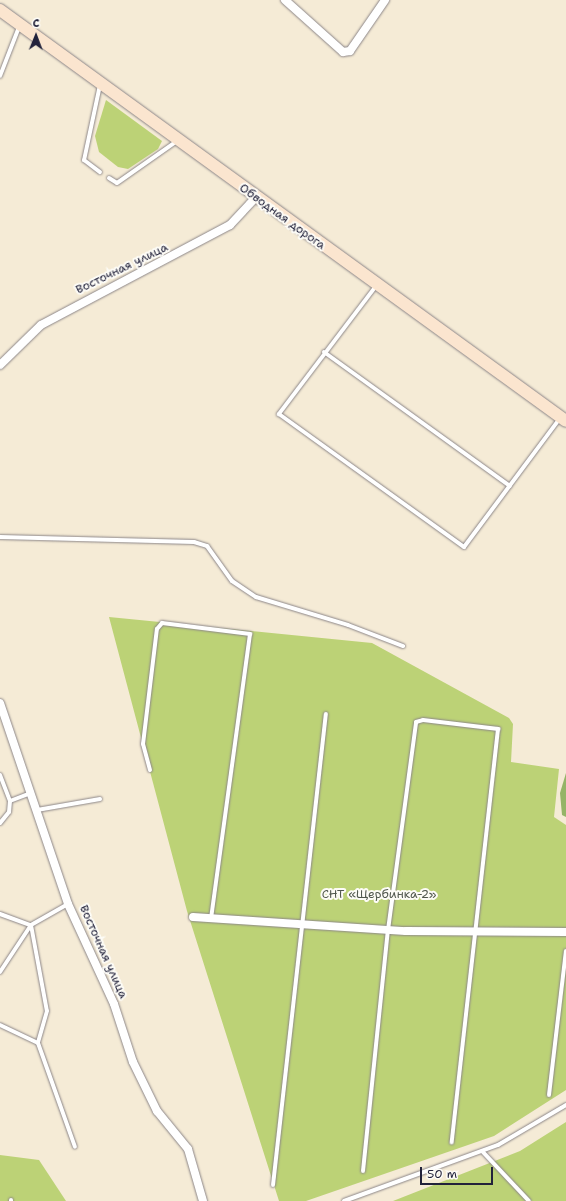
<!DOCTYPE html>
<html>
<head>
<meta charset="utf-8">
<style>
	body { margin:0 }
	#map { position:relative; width:566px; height:1201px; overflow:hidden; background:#f5ebd6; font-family:"Shantell Sans",sans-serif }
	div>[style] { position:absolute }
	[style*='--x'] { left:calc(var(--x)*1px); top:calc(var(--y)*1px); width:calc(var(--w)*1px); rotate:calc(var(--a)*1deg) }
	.green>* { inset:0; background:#bcd276 }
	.forest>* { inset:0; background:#95b467 }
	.roads { filter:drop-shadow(0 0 1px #8c8688) drop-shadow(0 0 1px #8c8688) }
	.lane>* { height:4px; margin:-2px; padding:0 2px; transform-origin:2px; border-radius:2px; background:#fff }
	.street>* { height:8px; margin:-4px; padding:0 4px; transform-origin:4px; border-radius:4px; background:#fff }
	.secondary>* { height:12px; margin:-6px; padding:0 6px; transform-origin:6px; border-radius:6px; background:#fbe5cf }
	span { translate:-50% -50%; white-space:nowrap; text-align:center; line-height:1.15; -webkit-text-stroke:4px #fdfcf7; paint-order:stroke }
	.street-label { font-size:12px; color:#22223b }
	.park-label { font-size:12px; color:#50574d }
	.north { position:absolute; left:16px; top:16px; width:40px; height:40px; -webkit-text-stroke:3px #fdfcf7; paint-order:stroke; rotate:1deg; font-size:11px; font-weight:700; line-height:16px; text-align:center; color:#22223b }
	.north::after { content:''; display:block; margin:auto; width:14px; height:18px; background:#22223b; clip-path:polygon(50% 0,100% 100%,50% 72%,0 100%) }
	.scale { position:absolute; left:420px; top:1167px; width:73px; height:18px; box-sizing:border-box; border:2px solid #22223b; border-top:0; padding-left:5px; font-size:12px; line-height:14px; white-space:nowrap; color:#22223b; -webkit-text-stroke:3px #fdfcf7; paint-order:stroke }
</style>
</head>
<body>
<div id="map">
	<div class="green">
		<div style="clip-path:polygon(106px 100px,162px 141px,158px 149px,128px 169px,118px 167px,99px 152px,95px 136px)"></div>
		<div style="clip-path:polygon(109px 617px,372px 643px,509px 718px,513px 724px,511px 762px,559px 769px,554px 817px,566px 825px,566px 1090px,494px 1136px,306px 1201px,279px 1201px,187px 911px)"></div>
		<div style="clip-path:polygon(566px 1122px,566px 1201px,393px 1201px,520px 1151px)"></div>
		<div style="clip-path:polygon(0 1155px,39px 1160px,66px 1201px,0 1201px)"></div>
	</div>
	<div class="forest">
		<div style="clip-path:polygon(566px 773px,566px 817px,562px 815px,560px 793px)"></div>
	</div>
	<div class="roads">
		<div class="lane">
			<div style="--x:0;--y:76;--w:53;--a:-68.8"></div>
			<div style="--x:100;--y:85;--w:77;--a:102"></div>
			<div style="--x:84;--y:160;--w:20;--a:37"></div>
			<div style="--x:109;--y:178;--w:9;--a:32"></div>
			<div style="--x:117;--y:183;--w:73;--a:-35"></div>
			<div style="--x:376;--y:286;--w:161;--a:127.2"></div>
			<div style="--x:279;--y:414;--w:228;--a:35.7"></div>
			<div style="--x:464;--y:547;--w:161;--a:-53.3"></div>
			<div style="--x:324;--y:352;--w:229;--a:35.8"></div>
			<div style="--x:0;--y:537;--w:194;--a:1.5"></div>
			<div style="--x:194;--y:542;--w:14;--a:17"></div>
			<div style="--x:207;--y:546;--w:43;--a:54.5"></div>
			<div style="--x:232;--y:581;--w:29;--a:34"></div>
			<div style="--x:256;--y:597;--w:96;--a:16.9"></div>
			<div style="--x:348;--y:625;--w:59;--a:20.9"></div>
			<div style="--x:150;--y:770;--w:27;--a:-105"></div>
			<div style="--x:143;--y:744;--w:116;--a:-83.1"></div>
			<div style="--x:157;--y:629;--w:8;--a:-50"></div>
			<div style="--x:162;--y:623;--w:89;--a:7.1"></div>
			<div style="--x:250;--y:634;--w:288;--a:97.8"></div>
			<div style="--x:0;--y:775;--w:28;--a:69"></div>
			<div style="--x:10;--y:801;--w:11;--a:95"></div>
			<div style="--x:9;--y:812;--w:14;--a:129"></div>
			<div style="--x:10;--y:801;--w:22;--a:-21"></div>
			<div style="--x:37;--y:810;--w:64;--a:-9.9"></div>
			<div style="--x:0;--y:914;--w:33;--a:20"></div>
			<div style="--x:31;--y:925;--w:87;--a:79.5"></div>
			<div style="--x:47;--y:1011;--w:33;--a:106"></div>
			<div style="--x:38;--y:1043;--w:110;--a:70.4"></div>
			<div style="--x:0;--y:972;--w:56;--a:-56.6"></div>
			<div style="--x:31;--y:925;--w:43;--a:-29.6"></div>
			<div style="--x:0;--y:1025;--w:42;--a:25.3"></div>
			<div style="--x:549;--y:1095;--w:145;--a:-83.3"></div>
			<div style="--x:483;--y:1152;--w:67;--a:46.8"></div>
			<div style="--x:363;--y:1171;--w:242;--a:-84.1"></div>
			<div style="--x:388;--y:930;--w:210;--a:-82.3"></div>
			<div style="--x:416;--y:722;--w:7;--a:-16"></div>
			<div style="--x:423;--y:720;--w:76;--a:6.8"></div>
			<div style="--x:498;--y:729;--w:416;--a:96.4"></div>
			<div style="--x:273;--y:1185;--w:474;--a:-83.6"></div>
			<div style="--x:11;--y:1201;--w:1;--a:-90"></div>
			<div style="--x:344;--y:1201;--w:164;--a:-20"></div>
			<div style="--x:498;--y:1145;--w:79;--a:-30.5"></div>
		</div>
		<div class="street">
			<div style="--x:285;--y:0;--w:78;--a:41.9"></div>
			<div style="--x:343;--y:52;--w:7;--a:-8"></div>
			<div style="--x:350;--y:51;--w:62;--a:-55.5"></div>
			<div style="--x:0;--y:365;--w:57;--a:-44.3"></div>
			<div style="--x:41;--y:325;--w:214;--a:-27.9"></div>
			<div style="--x:230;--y:225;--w:37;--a:-47"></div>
			<div style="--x:0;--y:703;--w:212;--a:71.3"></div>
			<div style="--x:68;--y:904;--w:110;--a:65.3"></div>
			<div style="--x:114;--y:1004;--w:61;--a:71.9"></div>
			<div style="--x:133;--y:1062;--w:55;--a:63.9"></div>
			<div style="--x:157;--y:1111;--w:49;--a:50.8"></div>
			<div style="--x:188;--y:1149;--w:54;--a:73.9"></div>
			<div style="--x:193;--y:917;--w:213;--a:3.8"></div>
			<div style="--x:406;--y:931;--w:160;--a:0.4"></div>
		</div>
		<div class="secondary">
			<div style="--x:0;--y:10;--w:699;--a:35.99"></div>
		</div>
	</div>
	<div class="street-label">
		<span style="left:282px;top:217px;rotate:36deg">Обводная дорога</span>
		<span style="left:122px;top:269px;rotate:-26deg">Восточная улица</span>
		<span style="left:103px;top:952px;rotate:66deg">Восточная улица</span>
	</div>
	<div class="park-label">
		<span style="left:379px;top:895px">СНТ «Щербинка-2»</span>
	</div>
	<div class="north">С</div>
	<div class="scale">50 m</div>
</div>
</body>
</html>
